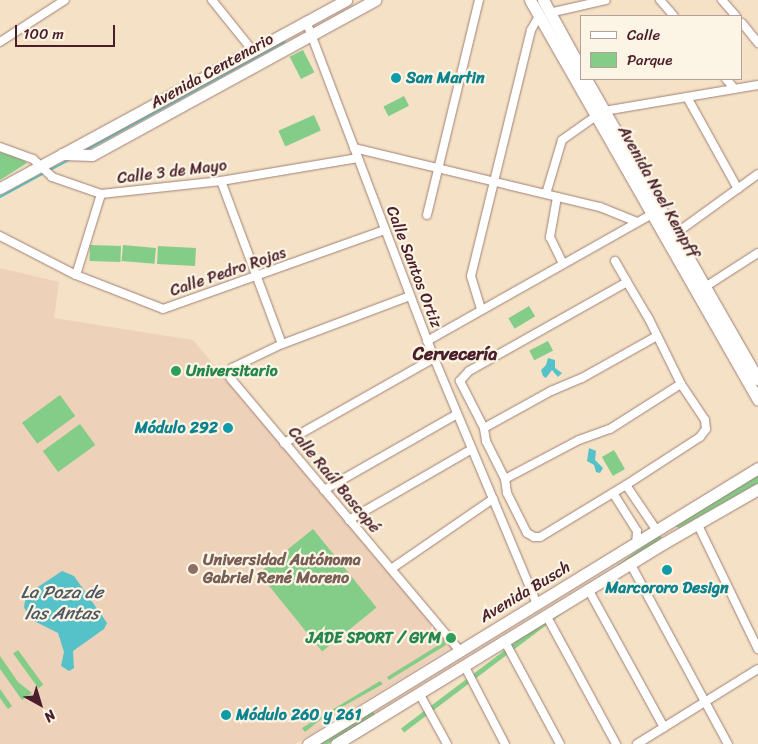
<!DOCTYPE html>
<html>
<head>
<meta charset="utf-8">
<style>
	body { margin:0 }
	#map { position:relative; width:758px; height:744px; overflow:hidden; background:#f5e1c5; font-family:Sriracha,sans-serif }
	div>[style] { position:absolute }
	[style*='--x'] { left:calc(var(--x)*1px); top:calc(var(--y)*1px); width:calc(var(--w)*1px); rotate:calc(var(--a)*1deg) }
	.built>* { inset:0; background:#edd1b9 }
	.green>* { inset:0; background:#84cd89; transform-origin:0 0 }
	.water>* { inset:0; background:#54c2c8 }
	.stream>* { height:2px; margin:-1px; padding:0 1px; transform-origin:1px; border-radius:1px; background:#54c2c8 }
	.roads { filter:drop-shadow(0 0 1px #a08078) drop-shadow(0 0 1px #a08078) }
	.street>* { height:8px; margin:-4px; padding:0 4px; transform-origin:4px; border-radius:4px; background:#fff }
	.secondary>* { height:11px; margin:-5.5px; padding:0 5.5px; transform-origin:5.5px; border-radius:5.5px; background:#fff }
	.dots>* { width:14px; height:14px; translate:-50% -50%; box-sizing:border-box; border:2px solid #fcf5e5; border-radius:50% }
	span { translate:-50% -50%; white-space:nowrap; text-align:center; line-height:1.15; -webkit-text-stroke:4.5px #fcf5e5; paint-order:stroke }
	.street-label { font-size:16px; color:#4a1f2b }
	.culture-label { font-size:16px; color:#0d838f; font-weight:700 }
	.left { translate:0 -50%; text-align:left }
	.right { translate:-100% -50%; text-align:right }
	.leisure-label { font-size:16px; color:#27864d; font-weight:700 }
	.education-label { font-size:16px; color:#785e54; font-weight:700 }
	.neighbourhood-label { font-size:18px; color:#4a1f2b; font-weight:700 }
	.water-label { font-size:18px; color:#4e5862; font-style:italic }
	.legend { position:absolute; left:580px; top:15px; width:162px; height:65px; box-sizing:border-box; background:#fcf5e5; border:1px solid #b59f9b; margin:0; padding:6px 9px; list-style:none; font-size:15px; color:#4a1f2b }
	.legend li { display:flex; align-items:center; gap:10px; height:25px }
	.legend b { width:25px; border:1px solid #b59f9b }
	.north { position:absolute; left:15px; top:679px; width:50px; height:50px; -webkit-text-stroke:4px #fcf5e5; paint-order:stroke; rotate:141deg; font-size:14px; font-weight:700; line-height:20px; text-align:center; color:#4a1f2b }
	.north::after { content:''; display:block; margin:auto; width:18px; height:22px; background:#4a1f2b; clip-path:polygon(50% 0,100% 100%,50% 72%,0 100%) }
	.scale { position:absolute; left:15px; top:25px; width:100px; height:22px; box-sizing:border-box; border:2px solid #4a1f2b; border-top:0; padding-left:6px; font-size:15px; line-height:18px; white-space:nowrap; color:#4a1f2b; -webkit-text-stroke:4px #fcf5e5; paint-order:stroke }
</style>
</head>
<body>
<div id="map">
	<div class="built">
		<div style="clip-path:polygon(0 268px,59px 282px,54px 318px,193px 340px,452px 647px,295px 744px,0 744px)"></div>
	</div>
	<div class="green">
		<div style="left:303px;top:50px;width:25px;height:15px;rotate:63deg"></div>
		<div style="left:404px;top:96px;width:11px;height:23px;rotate:63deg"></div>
		<div style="left:314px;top:115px;width:17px;height:39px;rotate:66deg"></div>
		<div style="clip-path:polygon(0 152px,23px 160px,27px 163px,0 180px)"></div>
		<div style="left:90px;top:245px;width:31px;height:16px;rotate:2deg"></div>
		<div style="left:123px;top:245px;width:33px;height:16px;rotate:5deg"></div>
		<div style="left:158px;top:246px;width:38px;height:18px;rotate:3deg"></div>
		<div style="left:529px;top:306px;width:12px;height:24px;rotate:59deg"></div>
		<div style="left:548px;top:341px;width:11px;height:21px;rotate:63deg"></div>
		<div style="left:60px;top:395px;width:26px;height:47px;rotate:54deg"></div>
		<div style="left:80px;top:424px;width:26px;height:46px;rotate:54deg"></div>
		<div style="left:614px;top:450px;width:22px;height:14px;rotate:60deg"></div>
		<div style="clip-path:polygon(758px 474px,758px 483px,679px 528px,675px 526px)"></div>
		<div style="left:313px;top:529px;width:101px;height:70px;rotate:51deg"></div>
		<div style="left:659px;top:534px;width:5px;height:323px;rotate:53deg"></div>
		<div style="clip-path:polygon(443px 638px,446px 645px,389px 680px,387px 677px,442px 643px)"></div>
		<div style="left:18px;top:650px;width:43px;height:6px;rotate:54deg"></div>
		<div style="clip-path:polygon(0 656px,18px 682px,32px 693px,22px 700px,0 669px)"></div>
		<div style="clip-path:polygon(380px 681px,383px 684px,324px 717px,305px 732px,302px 728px)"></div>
		<div style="clip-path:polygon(0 689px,12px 706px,8px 709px,0 698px)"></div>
		<div style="clip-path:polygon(370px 712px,374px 712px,374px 715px,328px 744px,318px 744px)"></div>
	</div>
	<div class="water">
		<div style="clip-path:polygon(548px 358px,555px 360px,555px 368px,562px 373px,558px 377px,552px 370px,546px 378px,543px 376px,541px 370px,546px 365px)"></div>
		<div style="clip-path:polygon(589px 448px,596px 451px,595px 460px,603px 468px,600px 473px,596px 472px,594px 465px,587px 461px)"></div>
		<div style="clip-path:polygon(62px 571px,74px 576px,107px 623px,104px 629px,73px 651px,74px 668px,69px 671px,61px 666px,64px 652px,58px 633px,30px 619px,24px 607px,26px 595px)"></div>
	</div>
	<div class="stream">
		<div style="--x:86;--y:150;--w:226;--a:-28.6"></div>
		<div style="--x:48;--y:171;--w:26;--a:-28"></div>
		<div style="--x:0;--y:197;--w:50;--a:-28.6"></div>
	</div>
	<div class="roads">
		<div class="street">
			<div style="--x:212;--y:0;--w:65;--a:51.2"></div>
			<div style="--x:660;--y:0;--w:21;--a:49"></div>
			<div style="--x:722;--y:0;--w:21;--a:49"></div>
			<div style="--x:549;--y:13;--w:58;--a:-12.8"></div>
			<div style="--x:306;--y:21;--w:360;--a:69.2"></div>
			<div style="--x:434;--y:358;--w:267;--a:67.3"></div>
			<div style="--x:742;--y:23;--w:26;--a:51"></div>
			<div style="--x:0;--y:42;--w:77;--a:-32.9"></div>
			<div style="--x:726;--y:79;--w:13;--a:48"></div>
			<div style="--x:687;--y:97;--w:105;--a:61"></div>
			<div style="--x:604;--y:111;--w:156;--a:-9.6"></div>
			<div style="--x:0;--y:147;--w:35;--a:20"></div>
			<div style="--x:33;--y:159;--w:26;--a:43"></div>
			<div style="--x:52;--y:177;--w:52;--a:19.1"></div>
			<div style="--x:101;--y:194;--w:121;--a:-6.2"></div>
			<div style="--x:221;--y:181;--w:139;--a:-9.5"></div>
			<div style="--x:354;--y:148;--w:253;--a:13.5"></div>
			<div style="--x:600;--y:207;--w:40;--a:22"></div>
			<div style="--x:221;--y:181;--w:174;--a:69.5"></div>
			<div style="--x:546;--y:194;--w:56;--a:-73.5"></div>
			<div style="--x:562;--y:140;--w:42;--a:-35.2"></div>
			<div style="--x:557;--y:197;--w:41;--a:99.9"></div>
			<div style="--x:550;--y:237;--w:30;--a:64"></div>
			<div style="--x:427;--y:215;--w:221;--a:-76.4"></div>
			<div style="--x:675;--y:234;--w:102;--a:-35.9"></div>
			<div style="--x:0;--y:236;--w:85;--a:27.2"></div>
			<div style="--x:76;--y:275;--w:93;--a:21.3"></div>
			<div style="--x:163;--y:309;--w:236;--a:-19.6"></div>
			<div style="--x:615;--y:261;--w:24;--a:60"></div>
			<div style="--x:627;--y:282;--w:43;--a:59.3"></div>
			<div style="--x:649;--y:319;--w:72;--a:63.8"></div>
			<div style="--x:681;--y:384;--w:43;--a:56.3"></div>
			<div style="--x:705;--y:420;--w:9;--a:84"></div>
			<div style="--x:706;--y:429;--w:10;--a:127"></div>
			<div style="--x:700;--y:437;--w:88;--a:147"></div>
			<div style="--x:626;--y:485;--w:100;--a:148.8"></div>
			<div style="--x:540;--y:537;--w:6;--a:180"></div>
			<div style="--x:534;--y:537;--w:8;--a:-150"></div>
			<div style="--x:527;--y:533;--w:45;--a:-116.6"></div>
			<div style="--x:507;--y:493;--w:14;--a:-98"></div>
			<div style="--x:505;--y:479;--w:42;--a:-116.6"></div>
			<div style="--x:486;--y:441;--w:13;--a:-99"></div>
			<div style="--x:484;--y:428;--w:53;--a:-117.1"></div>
			<div style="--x:460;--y:381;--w:13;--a:-48"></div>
			<div style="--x:469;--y:371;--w:181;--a:-29.4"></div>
			<div style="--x:76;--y:275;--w:85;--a:-72.8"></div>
			<div style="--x:705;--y:287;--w:63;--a:-32.7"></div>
			<div style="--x:410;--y:296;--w:137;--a:159.4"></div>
			<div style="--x:282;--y:344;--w:55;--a:154.4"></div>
			<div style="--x:232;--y:368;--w:6;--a:121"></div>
			<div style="--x:229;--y:373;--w:6;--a:72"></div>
			<div style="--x:231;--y:379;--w:356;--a:49.9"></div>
			<div style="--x:481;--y:309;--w:34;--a:-107"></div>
			<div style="--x:471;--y:276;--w:253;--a:-76.3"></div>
			<div style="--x:531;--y:30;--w:16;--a:-60"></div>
			<div style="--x:427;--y:341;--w:258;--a:-29.4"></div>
			<div style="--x:484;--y:428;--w:77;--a:-28.9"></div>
			<div style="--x:551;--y:391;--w:34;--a:-23"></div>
			<div style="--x:582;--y:378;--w:84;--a:-29.3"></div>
			<div style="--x:284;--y:443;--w:172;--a:-29.5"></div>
			<div style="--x:505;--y:479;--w:84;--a:-27.8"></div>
			<div style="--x:579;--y:440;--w:33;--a:-20"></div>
			<div style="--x:610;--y:429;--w:84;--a:-32.4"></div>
			<div style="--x:626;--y:485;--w:55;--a:56"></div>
			<div style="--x:324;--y:490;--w:153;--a:-29.7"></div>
			<div style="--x:613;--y:493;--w:45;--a:57.7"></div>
			<div style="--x:637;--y:531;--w:13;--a:94"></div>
			<div style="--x:349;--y:520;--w:142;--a:-30"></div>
			<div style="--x:697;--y:523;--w:140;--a:64.2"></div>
			<div style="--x:630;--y:563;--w:206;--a:61.6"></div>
			<div style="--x:391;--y:569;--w:124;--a:-34.5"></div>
			<div style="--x:588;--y:589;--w:158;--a:61.2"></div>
			<div style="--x:546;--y:615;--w:147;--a:61.5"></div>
			<div style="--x:504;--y:640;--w:118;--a:61.7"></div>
			<div style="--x:464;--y:665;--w:89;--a:62.6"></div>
			<div style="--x:419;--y:693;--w:58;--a:61.2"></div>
			<div style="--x:637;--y:744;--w:142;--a:-31.8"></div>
		</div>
		<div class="secondary">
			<div style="--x:530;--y:0;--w:460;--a:60.3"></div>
			<div style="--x:543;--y:0;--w:81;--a:61.2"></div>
			<div style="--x:586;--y:79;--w:346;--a:60.2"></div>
			<div style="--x:62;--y:154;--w:30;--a:2"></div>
			<div style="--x:92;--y:155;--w:323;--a:-28.7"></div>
			<div style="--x:0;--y:188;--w:394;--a:-28.5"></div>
			<div style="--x:308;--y:744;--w:528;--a:-31.52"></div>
			<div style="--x:336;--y:744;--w:385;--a:-31.5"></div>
			<div style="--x:664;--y:543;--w:108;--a:-29.9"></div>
		</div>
	</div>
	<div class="dots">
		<div style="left:396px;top:78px;background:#0f9aa8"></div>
		<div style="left:176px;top:371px;background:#2e9e5b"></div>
		<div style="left:228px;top:428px;background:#0f9aa8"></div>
		<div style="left:193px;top:569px;background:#8d6e63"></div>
		<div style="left:667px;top:570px;background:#0f9aa8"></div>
		<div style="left:451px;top:638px;background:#2e9e5b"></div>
		<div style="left:226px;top:715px;background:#0f9aa8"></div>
	</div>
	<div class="street-label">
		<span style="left:212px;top:71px;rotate:-29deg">Avenida Centenario</span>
		<span style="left:172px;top:172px;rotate:-7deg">Calle 3 de Mayo</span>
		<span style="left:658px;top:192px;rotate:61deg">Avenida Noel Kempff</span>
		<span style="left:414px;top:267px;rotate:69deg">Calle Santos Ortiz</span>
		<span style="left:228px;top:272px;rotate:-19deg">Calle Pedro Rojas</span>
		<span style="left:334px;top:480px;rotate:50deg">Calle Raúl Bascopé</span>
		<span style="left:525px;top:592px;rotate:-31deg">Avenida Busch</span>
	</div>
	<div class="culture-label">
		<span class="left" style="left:406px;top:78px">San Martin</span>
		<span class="right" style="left:218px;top:428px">Módulo 292</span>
		<span style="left:667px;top:588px">Marcororo Design</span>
		<span class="left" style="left:236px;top:715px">Módulo 260 y 261</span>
	</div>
	<div class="leisure-label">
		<span class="left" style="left:186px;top:371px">Universitario</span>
		<span class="right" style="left:441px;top:638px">JADE SPORT / GYM</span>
	</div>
	<div class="education-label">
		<span class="left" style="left:203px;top:569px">Universidad Autónoma<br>Gabriel René Moreno</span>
	</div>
	<div class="neighbourhood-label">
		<span style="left:455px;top:354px">Cervecería</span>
	</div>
	<div class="water-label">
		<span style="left:62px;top:603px">La Poza de<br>las Antas</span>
	</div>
	<ul class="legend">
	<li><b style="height:6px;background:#fff"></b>Calle</li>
	<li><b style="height:14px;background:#84cd89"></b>Parque</li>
	</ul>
	<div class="north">N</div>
	<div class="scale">100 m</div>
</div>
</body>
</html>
